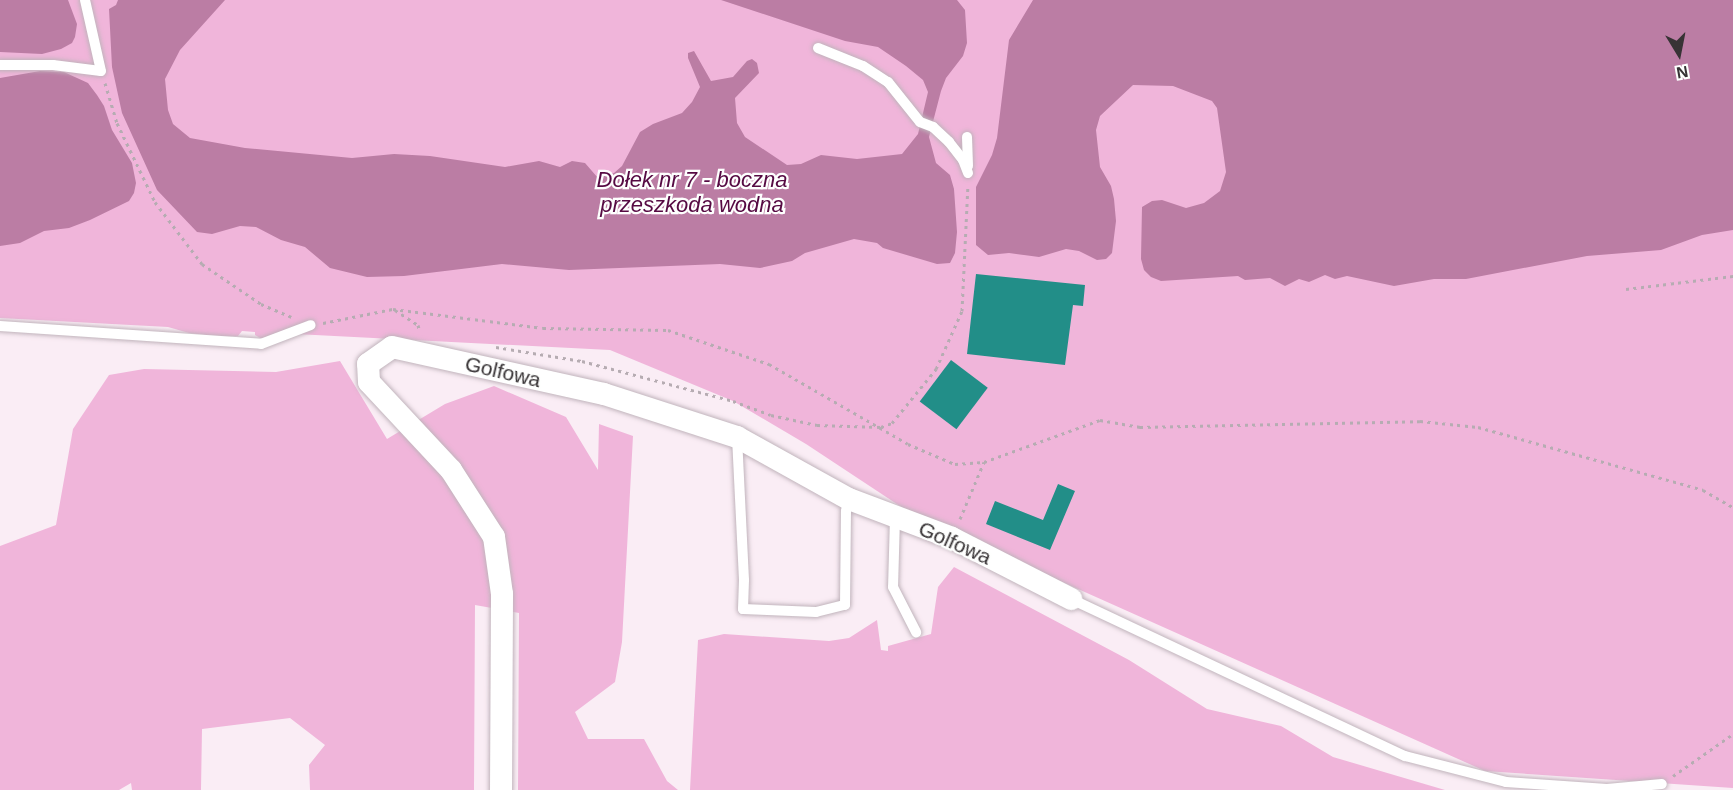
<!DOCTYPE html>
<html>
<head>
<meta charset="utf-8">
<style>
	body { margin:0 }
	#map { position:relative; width:1733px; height:790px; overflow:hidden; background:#faedf5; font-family:Helvetica,sans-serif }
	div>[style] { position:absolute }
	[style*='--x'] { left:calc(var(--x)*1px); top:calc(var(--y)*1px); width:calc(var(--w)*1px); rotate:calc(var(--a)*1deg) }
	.green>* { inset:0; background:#f0b5da }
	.water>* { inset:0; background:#bb7da4 }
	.building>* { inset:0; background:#228e88; transform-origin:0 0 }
	.path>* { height:3px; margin-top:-1.5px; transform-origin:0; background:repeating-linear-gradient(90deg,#b6acb2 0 3px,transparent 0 7.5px) }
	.roads { filter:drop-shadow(0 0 2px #c1b4bc) drop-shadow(0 0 2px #c1b4bc) }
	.lane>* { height:10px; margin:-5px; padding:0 5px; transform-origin:5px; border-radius:5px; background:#fff }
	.street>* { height:22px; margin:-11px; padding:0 11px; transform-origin:11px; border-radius:11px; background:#fff }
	span { translate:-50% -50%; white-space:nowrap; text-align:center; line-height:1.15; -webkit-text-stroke:4.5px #fefffe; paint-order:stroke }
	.street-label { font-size:21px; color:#373335 }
	.water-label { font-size:22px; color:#560a43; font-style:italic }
	.north { position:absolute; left:1649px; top:24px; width:60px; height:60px; -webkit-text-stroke:4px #fefffe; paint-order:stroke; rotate:170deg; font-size:16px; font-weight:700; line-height:24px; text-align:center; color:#373335 }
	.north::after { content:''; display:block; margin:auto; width:21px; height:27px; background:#373335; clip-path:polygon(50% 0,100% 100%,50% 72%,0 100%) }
</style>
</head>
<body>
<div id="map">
	<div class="green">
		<div style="clip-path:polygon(0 0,1733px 0,1733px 788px,1485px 771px,915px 516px,806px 444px,733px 401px,610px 350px,276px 333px,262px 339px,255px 335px,255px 332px,242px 331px,238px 336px,221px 337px,189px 333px,168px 327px,0 318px)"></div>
		<div style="clip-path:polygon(340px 361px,387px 439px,445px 404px,494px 386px,566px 417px,598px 470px,599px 424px,633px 436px,622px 642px,615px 682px,575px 712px,588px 739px,644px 739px,667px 781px,678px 790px,518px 790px,519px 613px,475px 605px,474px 790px,310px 790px,309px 765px,325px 745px,290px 718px,202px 729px,201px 790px,132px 790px,131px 783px,119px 790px,0 790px,0 546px,56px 525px,73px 429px,109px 375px,144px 369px,276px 372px)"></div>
		<div style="clip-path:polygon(954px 567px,1129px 660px,1207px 709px,1281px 726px,1333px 757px,1445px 790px,690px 790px,698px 640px,724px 634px,829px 641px,849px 638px,877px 620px,881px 650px,888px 651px,888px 646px,931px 634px,938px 587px)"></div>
	</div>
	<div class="water">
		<div style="clip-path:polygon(0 0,68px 0,77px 24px,75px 37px,72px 43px,61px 49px,42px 54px,0 52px)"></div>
		<div style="clip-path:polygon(118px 0,225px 0,180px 50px,165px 79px,168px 110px,173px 124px,190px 138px,245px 148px,352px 158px,394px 154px,430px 156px,505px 167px,539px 161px,560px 167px,572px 161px,585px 163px,598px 178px,614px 173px,622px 166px,640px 132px,653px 124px,682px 113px,692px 102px,700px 87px,688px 58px,688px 53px,694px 51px,711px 81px,733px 77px,747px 61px,752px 59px,757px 63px,759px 73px,735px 98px,737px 123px,745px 137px,787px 165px,801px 164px,821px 155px,857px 159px,902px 154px,918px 134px,928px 92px,923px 80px,906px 66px,878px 47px,845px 41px,721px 0,957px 0,965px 10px,967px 43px,963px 56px,946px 78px,941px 91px,929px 137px,936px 163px,950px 175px,954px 189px,957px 232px,955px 253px,950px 263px,937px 264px,883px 248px,877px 243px,854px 239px,805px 253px,792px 261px,760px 268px,720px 264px,569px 270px,502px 264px,404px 276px,367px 277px,330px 268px,305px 247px,281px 240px,256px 227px,240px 226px,212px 234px,197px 232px,157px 190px,122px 113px,112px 67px,109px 9px,116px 5px)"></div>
		<div style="clip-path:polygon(1033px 0,1733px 0,1733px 230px,1702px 235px,1661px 250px,1587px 256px,1466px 279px,1434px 279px,1394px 286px,1347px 276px,1335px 279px,1325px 275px,1309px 282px,1299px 279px,1285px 286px,1270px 278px,1245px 280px,1238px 276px,1161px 281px,1151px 277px,1144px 270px,1141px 259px,1142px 207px,1152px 201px,1162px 200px,1186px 208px,1204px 203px,1220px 191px,1226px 172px,1217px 108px,1212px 101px,1173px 86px,1133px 85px,1100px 116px,1096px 130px,1100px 167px,1111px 186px,1114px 199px,1116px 221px,1112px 253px,1106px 259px,1097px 260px,1079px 251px,1066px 249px,1039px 257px,1009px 253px,988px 255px,976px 245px,976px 187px,992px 155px,997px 138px,1009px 40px)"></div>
		<div style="clip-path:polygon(40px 71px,64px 72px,88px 83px,97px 95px,104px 106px,112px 130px,132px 163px,136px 183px,134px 193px,129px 201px,90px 220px,69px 228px,44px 231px,20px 243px,0 246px,0 78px)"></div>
	</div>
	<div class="building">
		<div style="clip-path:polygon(976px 274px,1085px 285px,1083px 306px,1073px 305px,1065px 365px,967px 354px)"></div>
		<div style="left:951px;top:360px;width:46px;height:52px;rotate:37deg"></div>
		<div style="clip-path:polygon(1058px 484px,1075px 491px,1050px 550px,986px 524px,995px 501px,1043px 520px)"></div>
	</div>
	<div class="path">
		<div style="--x:105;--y:83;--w:42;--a:73.3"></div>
		<div style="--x:117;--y:123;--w:88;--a:64.3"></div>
		<div style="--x:155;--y:202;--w:78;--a:52.8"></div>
		<div style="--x:202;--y:264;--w:71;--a:34.1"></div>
		<div style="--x:261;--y:304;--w:33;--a:23"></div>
		<div style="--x:1626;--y:289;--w:108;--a:-6.9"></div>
		<div style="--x:395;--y:310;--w:27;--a:33"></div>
		<div style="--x:418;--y:325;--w:7;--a:74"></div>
		<div style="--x:323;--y:323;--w:71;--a:-11.3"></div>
		<div style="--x:393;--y:309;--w:151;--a:7.2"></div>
		<div style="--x:543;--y:328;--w:125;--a:0.9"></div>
		<div style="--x:668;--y:330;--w:107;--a:18.6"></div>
		<div style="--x:769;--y:364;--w:160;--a:29.9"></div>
		<div style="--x:908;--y:444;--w:51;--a:23.1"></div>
		<div style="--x:955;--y:464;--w:29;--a:-4"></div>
		<div style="--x:984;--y:462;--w:123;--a:-19.9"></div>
		<div style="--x:1100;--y:420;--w:41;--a:9.9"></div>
		<div style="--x:1140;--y:427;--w:280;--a:-1.2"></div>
		<div style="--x:1420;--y:421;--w:58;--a:5.9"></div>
		<div style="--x:1478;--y:427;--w:234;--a:15.6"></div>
		<div style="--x:1703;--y:490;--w:34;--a:30"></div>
		<div style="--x:496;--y:347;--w:87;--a:9.2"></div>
		<div style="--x:582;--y:361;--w:156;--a:14.8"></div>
		<div style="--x:733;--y:401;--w:40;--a:20.2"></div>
		<div style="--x:771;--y:415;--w:47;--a:12.3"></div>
		<div style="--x:817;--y:425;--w:64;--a:1.8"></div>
		<div style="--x:881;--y:427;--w:12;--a:-20"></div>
		<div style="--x:892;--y:423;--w:70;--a:-50.8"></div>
		<div style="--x:936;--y:369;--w:64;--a:-65.9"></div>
		<div style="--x:962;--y:311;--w:126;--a:-87.3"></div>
		<div style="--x:960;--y:519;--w:62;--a:-67.2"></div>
		<div style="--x:1673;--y:776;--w:73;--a:-35"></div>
	</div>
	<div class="roads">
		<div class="lane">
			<div style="--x:818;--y:48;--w:48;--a:21.8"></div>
			<div style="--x:863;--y:66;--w:30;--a:33"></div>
			<div style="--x:888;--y:82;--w:51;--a:51.3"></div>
			<div style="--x:920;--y:122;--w:14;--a:21"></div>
			<div style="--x:933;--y:127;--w:22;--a:43"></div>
			<div style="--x:949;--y:142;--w:23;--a:52"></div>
			<div style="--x:963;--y:160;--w:14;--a:69"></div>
			<div style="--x:0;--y:65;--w:53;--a:0"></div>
			<div style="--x:53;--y:65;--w:48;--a:7.1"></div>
			<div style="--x:101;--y:71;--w:73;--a:-102.7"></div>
			<div style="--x:967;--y:137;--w:29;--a:88"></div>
			<div style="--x:0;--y:326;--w:262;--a:3.9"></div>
			<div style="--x:261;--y:344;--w:53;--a:-20.8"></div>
			<div style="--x:737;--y:437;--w:143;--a:87.2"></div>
			<div style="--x:744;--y:580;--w:29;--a:92"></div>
			<div style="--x:743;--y:609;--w:73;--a:2.4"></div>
			<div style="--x:816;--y:612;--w:30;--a:-14"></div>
			<div style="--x:845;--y:605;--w:94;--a:-89.4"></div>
			<div style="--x:846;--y:511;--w:12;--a:-76"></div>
			<div style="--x:895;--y:517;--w:70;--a:91.6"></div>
			<div style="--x:893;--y:587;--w:51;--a:62.9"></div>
			<div style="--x:1071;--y:599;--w:369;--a:25.2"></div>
			<div style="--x:1405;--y:756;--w:104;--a:14.4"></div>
			<div style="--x:1506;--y:782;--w:101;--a:4"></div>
			<div style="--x:1607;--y:789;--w:55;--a:-5.2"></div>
		</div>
		<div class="street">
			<div style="--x:501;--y:790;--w:196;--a:-89.7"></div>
			<div style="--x:502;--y:594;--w:58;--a:-98"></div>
			<div style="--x:494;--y:537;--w:80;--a:-122.7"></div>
			<div style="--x:451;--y:470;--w:120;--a:-133"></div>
			<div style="--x:369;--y:382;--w:18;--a:-93"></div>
			<div style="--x:368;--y:364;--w:29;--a:-35"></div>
			<div style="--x:392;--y:347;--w:217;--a:12.5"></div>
			<div style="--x:604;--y:394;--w:140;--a:17.9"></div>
			<div style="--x:737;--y:437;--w:128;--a:29"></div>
			<div style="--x:849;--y:499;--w:110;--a:20.7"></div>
			<div style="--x:952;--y:538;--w:134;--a:27.1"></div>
		</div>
	</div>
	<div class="street-label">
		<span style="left:503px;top:372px;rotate:13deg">Golfowa</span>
		<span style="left:955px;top:543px;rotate:24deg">Golfowa</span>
	</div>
	<div class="water-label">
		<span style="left:692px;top:192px">Dołek nr 7 - boczna<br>przeszkoda wodna</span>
	</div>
	<div class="north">N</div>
</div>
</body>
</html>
